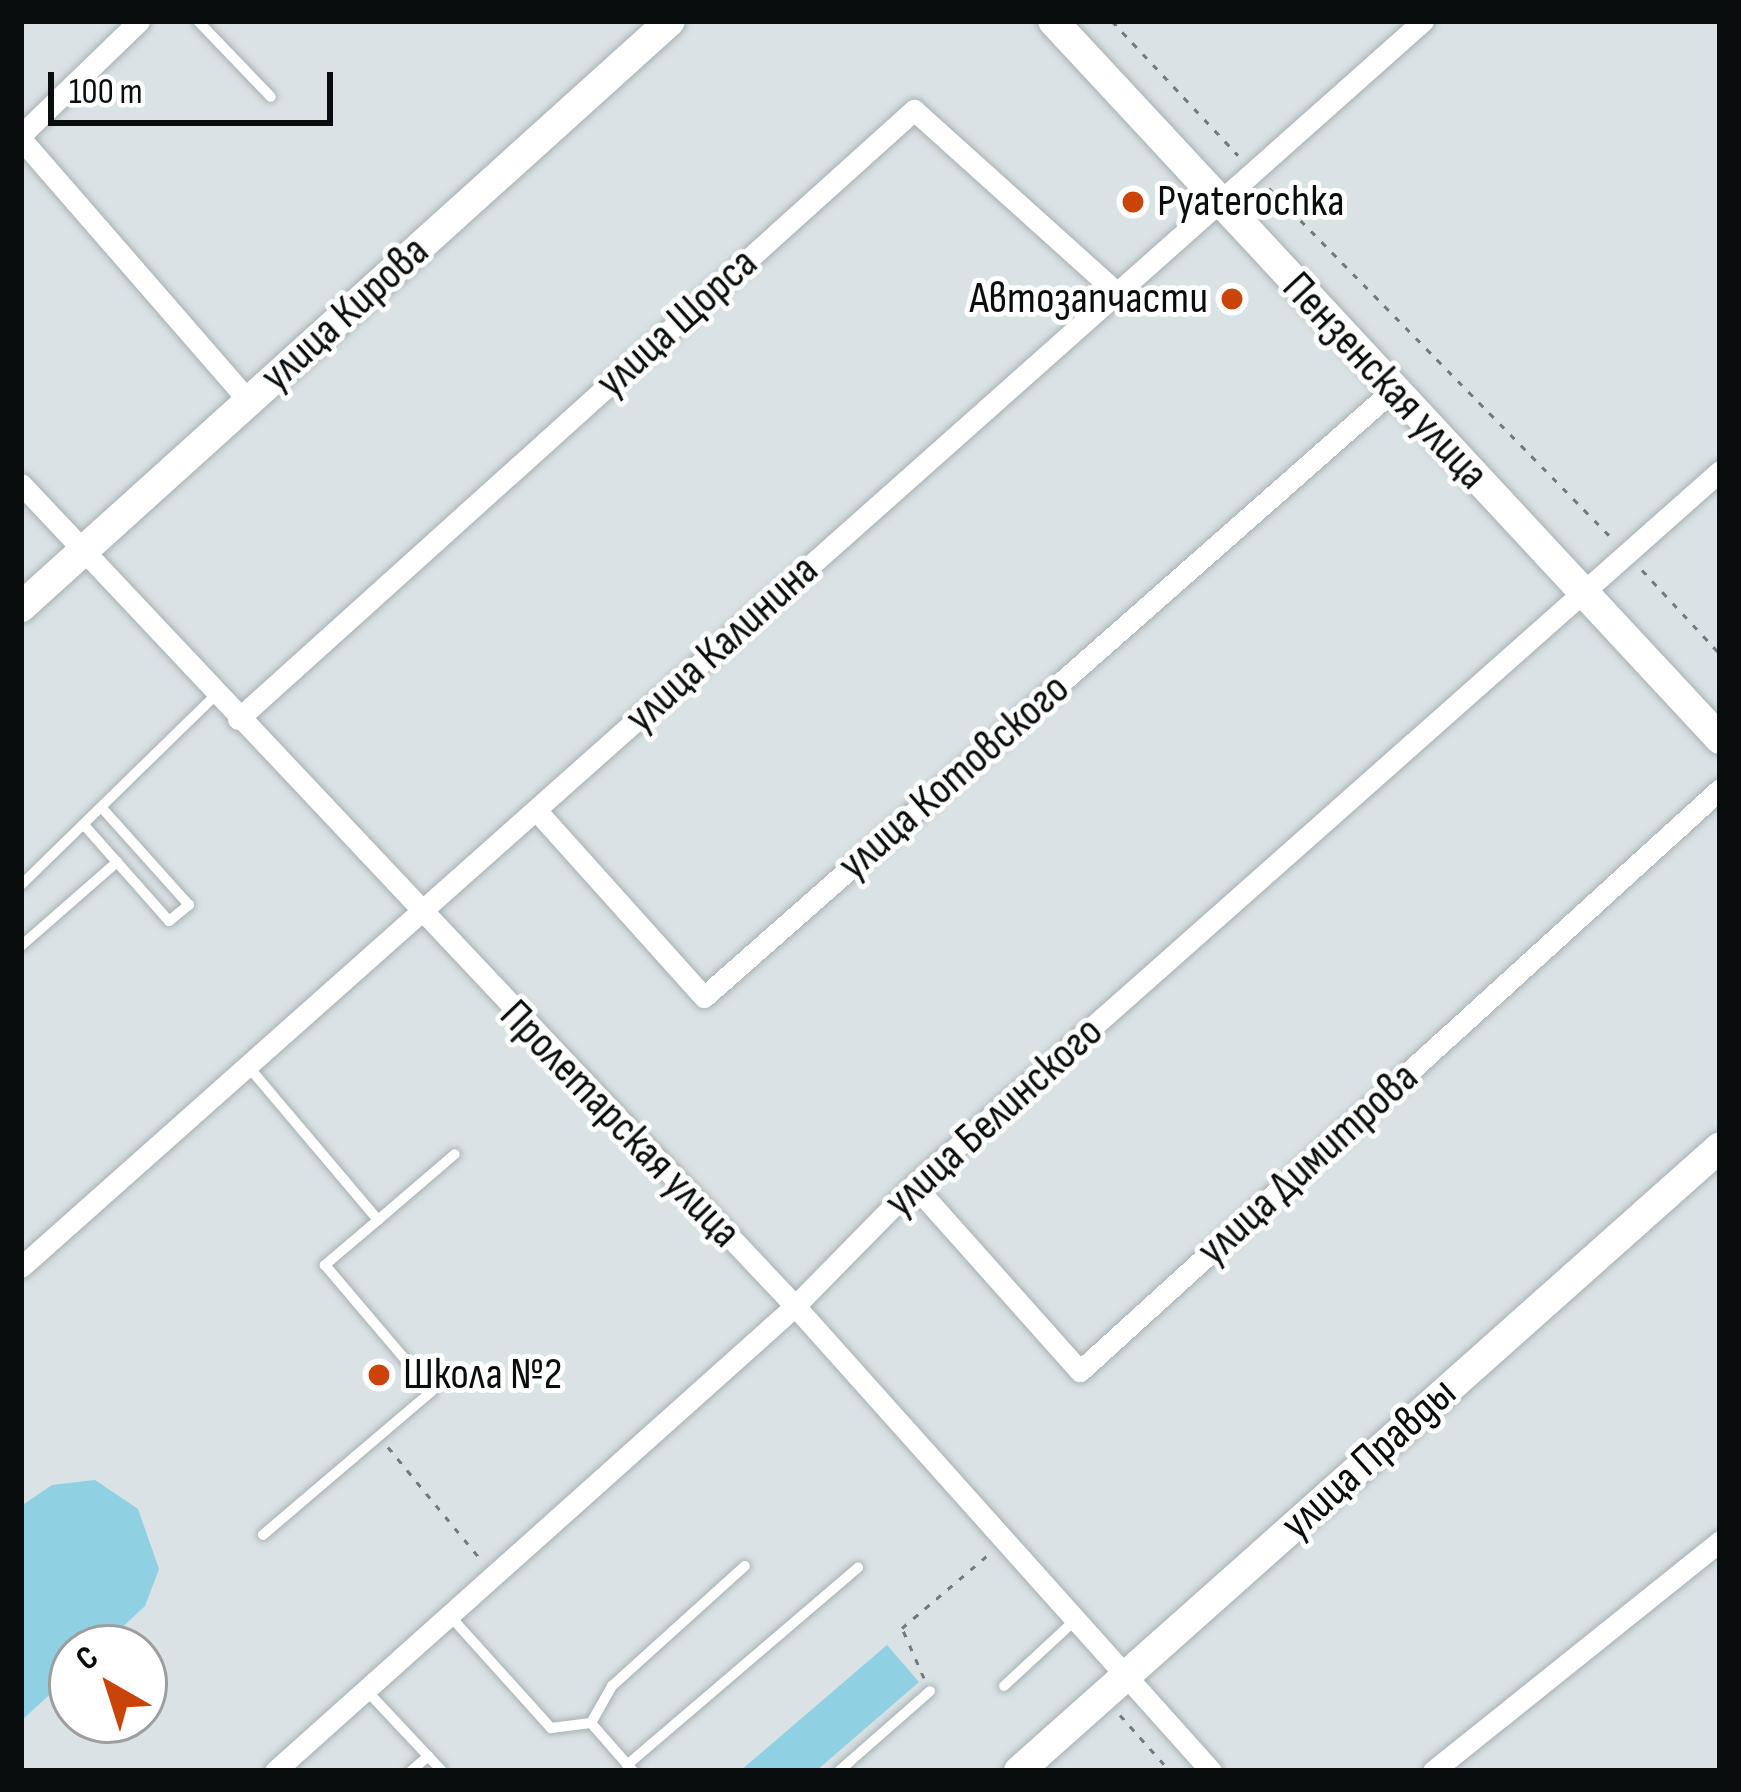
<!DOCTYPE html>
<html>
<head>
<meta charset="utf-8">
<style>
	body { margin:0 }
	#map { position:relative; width:1741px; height:1792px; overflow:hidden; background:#d9e2e5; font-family:"Sofia Sans Condensed",sans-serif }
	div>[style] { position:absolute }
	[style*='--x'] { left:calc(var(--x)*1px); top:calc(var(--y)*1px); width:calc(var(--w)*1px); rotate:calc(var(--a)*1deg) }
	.green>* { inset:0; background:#8fd0e3 }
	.path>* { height:3px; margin-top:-1.5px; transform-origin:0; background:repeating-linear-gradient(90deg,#747a7c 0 6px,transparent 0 15px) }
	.roads { filter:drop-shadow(0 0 3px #a7b0b3) drop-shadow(0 0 3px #a7b0b3) }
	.lane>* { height:10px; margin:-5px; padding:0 5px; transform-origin:5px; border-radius:5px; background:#fff }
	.street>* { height:21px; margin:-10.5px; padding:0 10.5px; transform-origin:10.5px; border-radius:10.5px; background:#fff }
	.secondary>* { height:30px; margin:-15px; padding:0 15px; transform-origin:15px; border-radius:15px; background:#fff }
	.dots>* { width:33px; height:33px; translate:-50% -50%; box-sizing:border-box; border:6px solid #fff; border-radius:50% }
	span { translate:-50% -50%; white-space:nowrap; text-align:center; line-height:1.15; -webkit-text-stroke:10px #fff; paint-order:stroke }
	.poi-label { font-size:45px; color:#0a0d0e }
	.left { translate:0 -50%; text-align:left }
	.right { translate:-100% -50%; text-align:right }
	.street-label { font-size:45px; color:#0a0d0e }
	.frame { position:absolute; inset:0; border:24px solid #0a0d0e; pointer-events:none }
	.north { position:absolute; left:48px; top:1624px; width:120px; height:120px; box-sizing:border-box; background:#fff; border:3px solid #9d9e9f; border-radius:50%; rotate:321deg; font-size:33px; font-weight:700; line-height:48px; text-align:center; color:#0a0d0e }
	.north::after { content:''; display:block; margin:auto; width:42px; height:54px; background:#ca4308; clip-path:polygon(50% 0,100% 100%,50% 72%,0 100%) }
	.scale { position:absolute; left:48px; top:72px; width:285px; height:54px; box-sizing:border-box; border:6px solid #0a0d0e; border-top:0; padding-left:15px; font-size:36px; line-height:42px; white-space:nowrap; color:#0a0d0e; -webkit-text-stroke:9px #fff; paint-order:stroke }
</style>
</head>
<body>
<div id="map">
	<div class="green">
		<div style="clip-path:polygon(95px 1480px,138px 1509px,159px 1569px,145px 1606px,100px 1648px,72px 1648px,72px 1674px,21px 1721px,21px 1506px,52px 1485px)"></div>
		<div style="clip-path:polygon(887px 1645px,919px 1682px,816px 1771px,740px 1771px)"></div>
	</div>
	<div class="path">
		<div style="--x:1112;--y:21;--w:184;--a:46.8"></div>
		<div style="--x:1269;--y:188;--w:489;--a:45.6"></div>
		<div style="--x:1642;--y:570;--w:115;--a:47.1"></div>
		<div style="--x:388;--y:1447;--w:146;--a:50.5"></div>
		<div style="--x:924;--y:1678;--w:55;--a:-113.7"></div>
		<div style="--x:902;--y:1628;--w:116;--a:-40.4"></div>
		<div style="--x:1120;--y:1715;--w:75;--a:48.2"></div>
	</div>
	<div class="roads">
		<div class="lane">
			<div style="--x:198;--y:21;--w:105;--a:46.2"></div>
			<div style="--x:85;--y:826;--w:127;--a:48.5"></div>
			<div style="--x:169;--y:921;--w:26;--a:-39"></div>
			<div style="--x:189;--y:905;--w:129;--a:-131.9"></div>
			<div style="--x:21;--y:885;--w:272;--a:-44.3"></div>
			<div style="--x:21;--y:946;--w:128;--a:-41.2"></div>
			<div style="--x:247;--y:1065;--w:203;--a:49.8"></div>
			<div style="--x:378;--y:1220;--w:70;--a:139.7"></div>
			<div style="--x:325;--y:1265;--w:165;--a:49.7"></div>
			<div style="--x:432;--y:1391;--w:222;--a:139.6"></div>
			<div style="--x:378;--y:1220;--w:101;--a:-40.6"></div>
			<div style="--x:450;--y:1616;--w:151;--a:48"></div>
			<div style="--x:551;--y:1728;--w:40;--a:-7.1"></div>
			<div style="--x:591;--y:1723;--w:64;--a:48.8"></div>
			<div style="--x:1004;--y:1686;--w:94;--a:-42.8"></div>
			<div style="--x:366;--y:1690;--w:111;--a:46.8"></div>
			<div style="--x:591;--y:1723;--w:43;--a:-60.4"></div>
			<div style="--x:612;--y:1686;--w:179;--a:-42.1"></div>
			<div style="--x:627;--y:1765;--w:304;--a:-40.5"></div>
			<div style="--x:411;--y:1771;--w:23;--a:-41"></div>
			<div style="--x:839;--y:1771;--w:121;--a:-41.3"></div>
		</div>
		<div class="street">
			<div style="--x:21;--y:135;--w:164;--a:-44"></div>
			<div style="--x:21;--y:139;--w:347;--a:49"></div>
			<div style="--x:21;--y:484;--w:1129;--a:46.72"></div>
			<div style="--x:795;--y:1306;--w:624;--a:48.18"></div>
			<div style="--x:238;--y:719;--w:910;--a:-42.02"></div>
			<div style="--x:914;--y:110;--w:272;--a:42"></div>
			<div style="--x:536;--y:810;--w:251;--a:48.1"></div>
			<div style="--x:704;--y:997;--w:918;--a:-41.38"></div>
			<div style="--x:914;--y:1185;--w:249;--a:48.3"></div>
			<div style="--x:1080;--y:1371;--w:865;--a:-42.28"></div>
			<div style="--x:21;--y:1267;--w:1876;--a:-41.63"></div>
			<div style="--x:275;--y:1771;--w:698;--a:-41.8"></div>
			<div style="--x:795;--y:1306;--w:170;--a:-45.5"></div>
			<div style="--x:914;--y:1185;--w:1077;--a:-41.54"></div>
			<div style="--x:1433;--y:1771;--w:368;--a:-38.7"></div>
		</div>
		<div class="secondary">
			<div style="--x:1053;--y:21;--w:980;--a:47.11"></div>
			<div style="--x:21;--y:607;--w:874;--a:-42.08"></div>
			<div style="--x:1019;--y:1771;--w:938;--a:-41.67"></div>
		</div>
	</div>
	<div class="dots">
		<div style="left:1133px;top:202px;background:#ca4308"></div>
		<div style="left:1232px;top:299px;background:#ca4308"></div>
		<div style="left:379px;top:1375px;background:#ca4308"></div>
	</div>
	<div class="poi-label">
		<span class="left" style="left:1157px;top:202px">Pyaterochka</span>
		<span class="right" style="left:1208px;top:299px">Автозапчасти</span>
		<span class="left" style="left:403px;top:1375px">Школа №2</span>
	</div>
	<div class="street-label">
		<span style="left:345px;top:314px;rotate:-42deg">улица Кирова</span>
		<span style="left:677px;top:323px;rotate:-42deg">улица Щорса</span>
		<span style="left:1385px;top:381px;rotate:47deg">Пензенская улица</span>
		<span style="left:722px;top:644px;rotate:-42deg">улица Калинина</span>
		<span style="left:954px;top:777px;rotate:-41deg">улица Котовского</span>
		<span style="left:994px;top:1117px;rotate:-42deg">улица Белинского</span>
		<span style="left:620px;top:1124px;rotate:46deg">Пролетарская улица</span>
		<span style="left:1308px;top:1164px;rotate:-42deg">улица Димитрова</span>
		<span style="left:1369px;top:1459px;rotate:-42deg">улица Правды</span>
	</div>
	<div class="frame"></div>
	<div class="north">С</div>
	<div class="scale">100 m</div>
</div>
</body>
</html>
